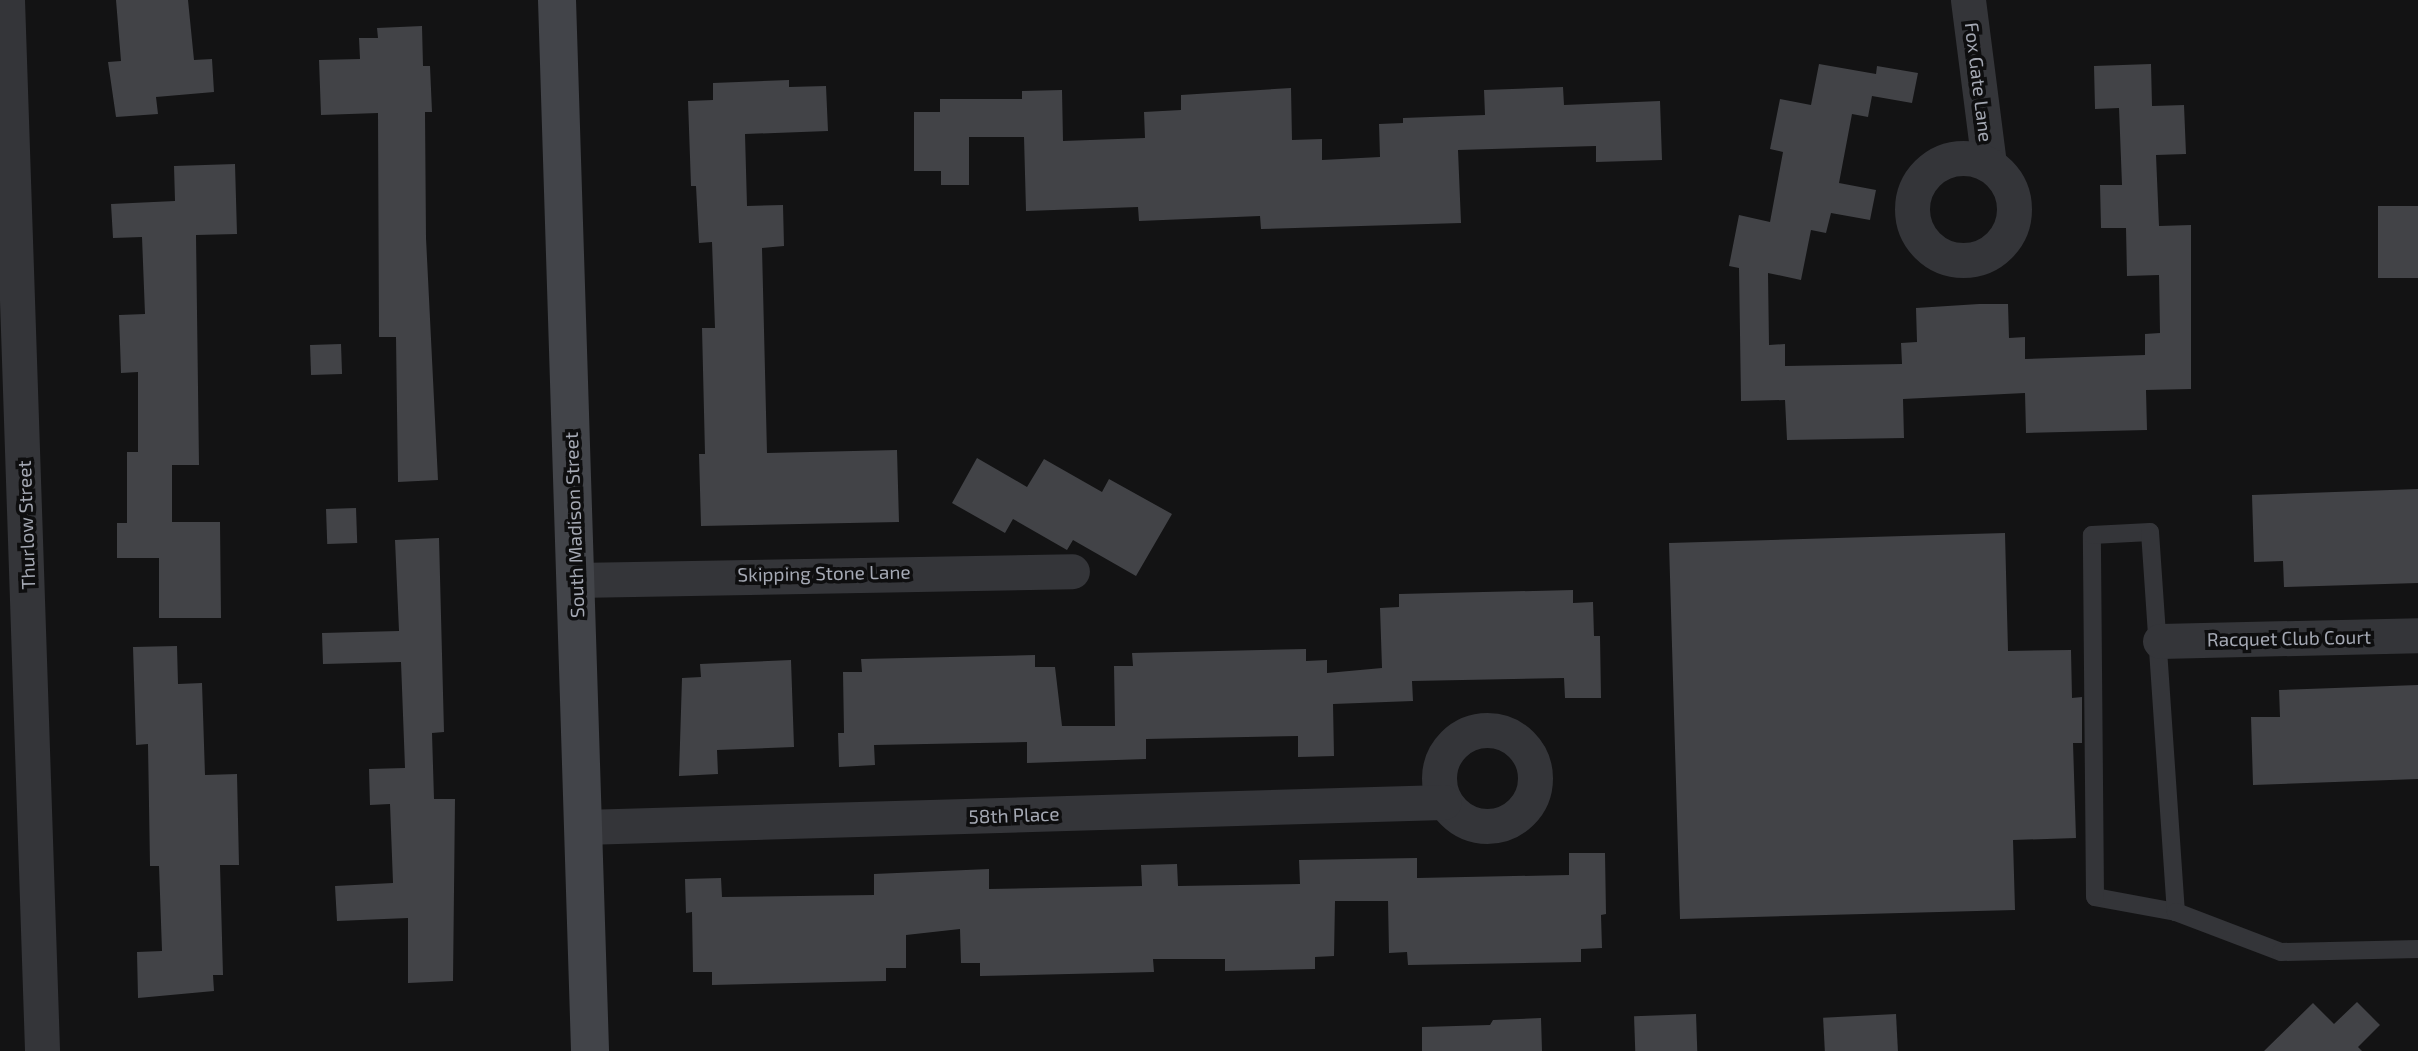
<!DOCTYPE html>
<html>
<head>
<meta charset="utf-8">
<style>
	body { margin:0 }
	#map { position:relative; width:2418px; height:1051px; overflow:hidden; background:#131314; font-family:"Exo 2",sans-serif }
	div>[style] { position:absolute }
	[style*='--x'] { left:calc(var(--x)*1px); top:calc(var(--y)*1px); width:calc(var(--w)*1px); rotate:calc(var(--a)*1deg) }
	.building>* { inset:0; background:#424347; transform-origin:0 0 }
	.lane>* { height:18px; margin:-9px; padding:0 9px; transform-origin:9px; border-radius:9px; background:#343539 }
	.street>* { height:35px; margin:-17.5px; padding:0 17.5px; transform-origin:17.5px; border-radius:17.5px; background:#343539 }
	.street>.ring { margin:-17.5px; padding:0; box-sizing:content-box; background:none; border:35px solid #343539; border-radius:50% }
	.secondary>* { height:38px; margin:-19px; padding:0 19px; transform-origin:19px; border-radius:19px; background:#424449 }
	span { translate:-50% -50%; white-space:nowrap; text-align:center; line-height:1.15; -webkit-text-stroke:7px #0e0e0f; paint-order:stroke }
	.street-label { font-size:19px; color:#a5a9b4 }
</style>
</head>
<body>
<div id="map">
	<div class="building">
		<div style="clip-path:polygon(116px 0,188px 0,194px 60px,212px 59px,214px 92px,156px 97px,158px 114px,116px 117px,108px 62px,121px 61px)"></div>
		<div style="clip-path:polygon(422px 26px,423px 66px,430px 66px,432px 112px,425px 112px,426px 238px,438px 480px,398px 482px,396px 337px,379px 337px,378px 113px,321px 115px,319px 60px,360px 59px,359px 38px,378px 38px,377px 28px)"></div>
		<div style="clip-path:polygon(1819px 64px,1876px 74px,1877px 66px,1918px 73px,1912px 103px,1872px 96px,1868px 117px,1852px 114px,1839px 183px,1876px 190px,1870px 220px,1831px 213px,1826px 233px,1811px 230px,1801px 280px,1768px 273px,1769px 345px,1785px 344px,1785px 366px,1902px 364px,1901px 343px,1917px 342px,1916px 308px,1979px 304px,2008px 304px,2009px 338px,2025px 337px,2025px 359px,2145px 355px,2145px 334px,2160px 333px,2159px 275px,2127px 276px,2126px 228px,2101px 228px,2100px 185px,2122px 185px,2119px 108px,2095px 109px,2094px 66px,2151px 64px,2152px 106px,2184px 105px,2186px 154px,2156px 155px,2159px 226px,2191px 225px,2191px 389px,2146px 390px,2147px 430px,2026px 433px,2025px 393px,1903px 399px,1904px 438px,1787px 440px,1785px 400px,1741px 401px,1739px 268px,1729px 266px,1739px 215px,1770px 222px,1783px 152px,1770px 149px,1780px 99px,1811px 105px)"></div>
		<div style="clip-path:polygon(789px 80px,789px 87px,826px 86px,828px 131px,745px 134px,747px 206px,783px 205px,784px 246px,762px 248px,767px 453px,897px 450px,899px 522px,701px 526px,699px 454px,705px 454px,702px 328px,715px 328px,712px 242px,699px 243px,696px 186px,691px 186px,688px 101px,713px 100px,713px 83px)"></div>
		<div style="clip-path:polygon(1563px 87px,1564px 105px,1660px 101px,1662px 160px,1596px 162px,1596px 146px,1458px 150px,1461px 223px,1261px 229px,1260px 216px,1139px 221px,1138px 207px,1026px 211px,1024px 137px,969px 137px,969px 185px,941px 185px,941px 171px,914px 171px,914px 112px,940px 112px,940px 99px,1022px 99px,1022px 91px,1062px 90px,1063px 141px,1145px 138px,1144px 112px,1181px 110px,1181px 95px,1291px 88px,1292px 140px,1322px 139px,1322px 160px,1380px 157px,1379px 124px,1403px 123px,1403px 118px,1485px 115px,1484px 90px)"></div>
		<div style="clip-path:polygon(235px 164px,237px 234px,196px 235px,199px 465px,172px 465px,172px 522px,220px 522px,221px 618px,159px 618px,159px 558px,117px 558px,117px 523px,127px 523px,127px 452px,138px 452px,138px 372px,121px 373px,119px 315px,145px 314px,142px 237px,113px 238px,111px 204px,175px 201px,174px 166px)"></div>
		<div style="left:2418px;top:206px;width:72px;height:40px;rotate:90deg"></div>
		<div style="left:341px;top:344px;width:30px;height:31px;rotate:88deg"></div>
		<div style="clip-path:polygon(977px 458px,1027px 487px,1044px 459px,1102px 492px,1109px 479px,1172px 514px,1136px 576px,1073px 540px,1067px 550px,1013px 519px,1005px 533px,952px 503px)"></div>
		<div style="clip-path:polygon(2418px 489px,2418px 583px,2284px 587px,2283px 561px,2254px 562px,2252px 495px)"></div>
		<div style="left:356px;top:508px;width:35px;height:30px;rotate:88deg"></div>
		<div style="clip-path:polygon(2005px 533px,2008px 651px,2071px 650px,2072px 698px,2082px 697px,2082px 743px,2073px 743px,2076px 838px,2013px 840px,2015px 910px,1680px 919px,1669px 543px)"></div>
		<div style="clip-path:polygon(439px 538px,444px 732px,432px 733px,434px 799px,455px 799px,453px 981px,408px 983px,408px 918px,337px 921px,335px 886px,393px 883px,390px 804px,370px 805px,369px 769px,405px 768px,401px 662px,323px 664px,322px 633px,399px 631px,395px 540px)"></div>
		<div style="clip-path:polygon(1573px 590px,1573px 603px,1593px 602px,1594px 636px,1600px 636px,1601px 698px,1565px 698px,1564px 678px,1412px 681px,1413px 701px,1333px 704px,1334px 756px,1298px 757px,1298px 736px,1146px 739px,1146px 759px,1027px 763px,1027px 742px,874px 745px,875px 765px,839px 767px,838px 733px,844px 733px,843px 672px,862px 672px,861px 659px,1035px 655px,1035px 667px,1055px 667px,1062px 726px,1115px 726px,1114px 666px,1133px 666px,1132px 653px,1306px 649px,1306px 661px,1327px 660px,1327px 673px,1382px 668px,1380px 608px,1399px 607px,1399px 594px)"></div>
		<div style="clip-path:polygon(177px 646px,178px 684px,202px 683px,205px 775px,237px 774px,239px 865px,220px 865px,223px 975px,213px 975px,214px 991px,138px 998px,137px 952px,162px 951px,159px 866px,150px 866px,148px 744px,136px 745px,133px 647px)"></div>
		<div style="clip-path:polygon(791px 660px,794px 747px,717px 750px,718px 774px,679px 776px,682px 678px,701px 677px,700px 664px)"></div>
		<div style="clip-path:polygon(2418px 685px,2418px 779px,2253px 785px,2251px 717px,2280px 717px,2279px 690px)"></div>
		<div style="clip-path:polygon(1569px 853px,1605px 853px,1606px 914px,1601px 915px,1602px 948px,1581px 949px,1581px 962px,1408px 965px,1407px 952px,1389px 953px,1388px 901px,1335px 901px,1334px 956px,1315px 957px,1315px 969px,1225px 971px,1225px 959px,1153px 959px,1154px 972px,980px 976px,980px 963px,961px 963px,960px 929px,906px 935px,906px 968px,886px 968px,886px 981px,712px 985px,712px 972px,693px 972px,692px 912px,686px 913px,685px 879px,721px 878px,722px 897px,874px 895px,874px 874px,989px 869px,989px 889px,1142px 886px,1141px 865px,1177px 864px,1178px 886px,1300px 884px,1299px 860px,1417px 858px,1417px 878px,1569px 875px)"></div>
		<div style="clip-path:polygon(2357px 1002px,2380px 1025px,2358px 1047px,2362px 1051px,2264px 1051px,2313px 1003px,2334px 1024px)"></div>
		<div style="left:1696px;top:1014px;width:37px;height:62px;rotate:88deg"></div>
		<div style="left:1896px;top:1014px;width:37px;height:73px;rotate:87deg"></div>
		<div style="clip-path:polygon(1541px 1018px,1542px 1051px,1422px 1051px,1422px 1027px,1490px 1025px,1493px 1020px)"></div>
	</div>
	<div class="lane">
		<div style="--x:2176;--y:912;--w:82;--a:-169.5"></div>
		<div style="--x:2095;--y:897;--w:362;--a:-90.5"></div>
		<div style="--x:2092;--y:535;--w:58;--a:-3"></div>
		<div style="--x:2150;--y:532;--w:381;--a:86.1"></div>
		<div style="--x:2176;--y:912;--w:112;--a:20.9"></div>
		<div style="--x:2281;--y:952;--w:137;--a:-1.3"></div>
	</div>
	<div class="street">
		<div style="--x:7;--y:0;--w:1052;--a:88.09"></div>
		<div style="--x:1968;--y:0;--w:164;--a:82.7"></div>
		<div class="ring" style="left:1912px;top:158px;width:67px;height:67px"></div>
		<div style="--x:575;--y:580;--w:497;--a:-1"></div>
		<div style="--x:2160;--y:641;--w:258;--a:-1.3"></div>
		<div class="ring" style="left:1439px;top:730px;width:61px;height:61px"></div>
		<div style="--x:583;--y:827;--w:861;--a:-1.66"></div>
	</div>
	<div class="secondary">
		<div style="--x:557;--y:0;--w:1052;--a:88.2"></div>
	</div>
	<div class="street-label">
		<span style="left:1979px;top:82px;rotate:83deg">Fox Gate Lane</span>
		<span style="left:26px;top:525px;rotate:-92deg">Thurlow Street</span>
		<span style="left:574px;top:525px;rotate:-92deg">South Madison Street</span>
		<span style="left:824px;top:573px;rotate:-1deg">Skipping Stone Lane</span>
		<span style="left:2289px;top:638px;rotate:-1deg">Racquet Club Court</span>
		<span style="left:1014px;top:815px;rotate:-2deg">58th Place</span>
	</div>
</div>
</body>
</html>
